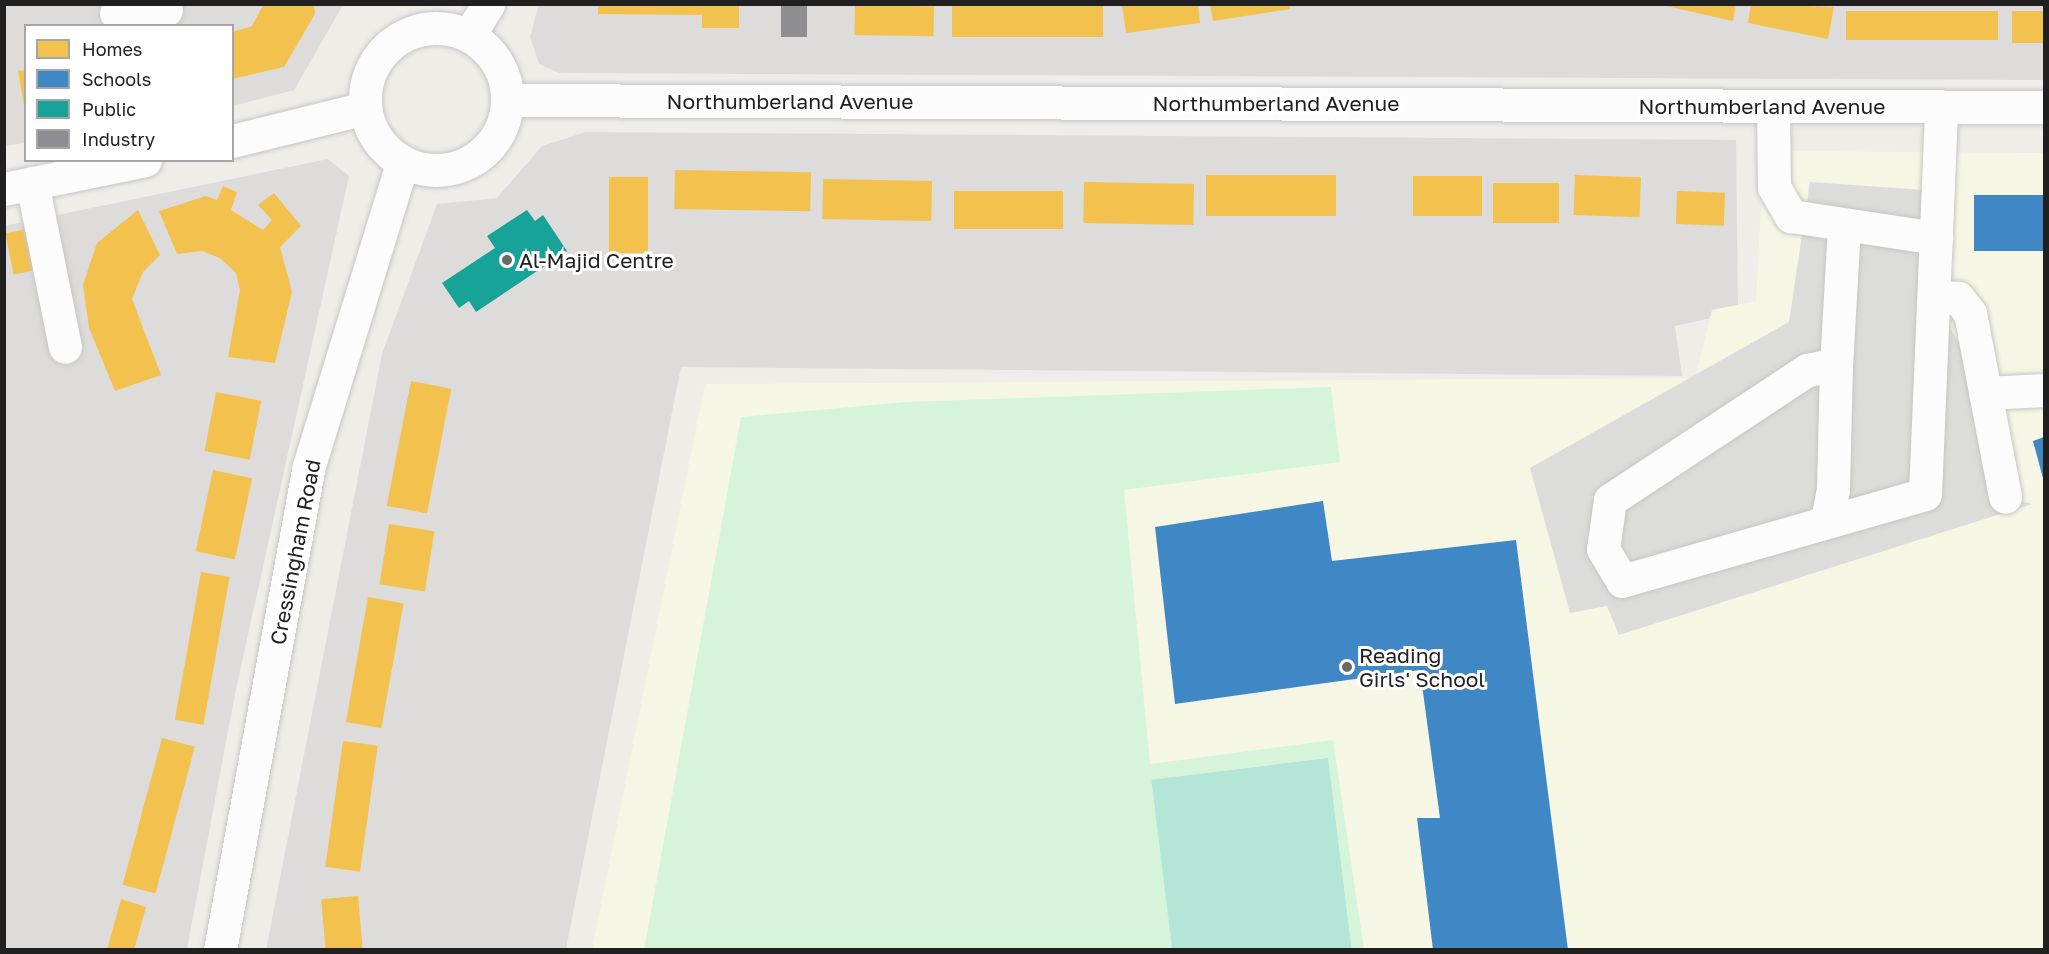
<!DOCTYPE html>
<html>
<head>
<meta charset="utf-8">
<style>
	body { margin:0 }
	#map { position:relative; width:2049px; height:954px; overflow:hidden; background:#eeede8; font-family:"Golos Text",sans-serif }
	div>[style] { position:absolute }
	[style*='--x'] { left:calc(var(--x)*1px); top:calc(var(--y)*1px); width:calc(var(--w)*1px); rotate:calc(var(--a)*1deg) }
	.residential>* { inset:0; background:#dddcda }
	.education>* { inset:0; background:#f5f7e4 }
	.religious>* { inset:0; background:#dcdcda }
	.park>* { inset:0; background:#d6f4da }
	.pitch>* { inset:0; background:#b4e6d7; transform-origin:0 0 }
	.homes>* { inset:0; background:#f2c14e; transform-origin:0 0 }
	.schools>* { inset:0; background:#3f88c5; transform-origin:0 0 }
	.public>* { inset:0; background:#17a398 }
	.industry>* { inset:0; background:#8d8d92; transform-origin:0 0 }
	.roads { filter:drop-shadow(0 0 2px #c7c6c4) drop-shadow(0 0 2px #c7c6c4) }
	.minor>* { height:33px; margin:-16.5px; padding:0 16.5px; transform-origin:16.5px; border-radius:16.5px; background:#fcfcfc }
	.minor>.ring { margin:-16.5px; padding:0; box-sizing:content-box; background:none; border:33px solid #fcfcfc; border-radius:50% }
	.dots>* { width:16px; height:16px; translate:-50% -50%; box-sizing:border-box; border:3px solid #fff; border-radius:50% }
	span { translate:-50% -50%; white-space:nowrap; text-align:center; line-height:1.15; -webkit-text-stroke:6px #fff; paint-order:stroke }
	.street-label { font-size:21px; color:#202020 }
	.poi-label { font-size:21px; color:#202020 }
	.left { translate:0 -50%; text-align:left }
	.frame { position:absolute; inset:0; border:6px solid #202020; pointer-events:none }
	.legend { position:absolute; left:24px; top:24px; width:210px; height:138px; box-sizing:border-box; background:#fff; border:2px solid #a6a6a6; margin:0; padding:8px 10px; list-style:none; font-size:18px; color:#202020 }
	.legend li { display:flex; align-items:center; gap:12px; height:30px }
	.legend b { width:30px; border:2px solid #a6a6a6 }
</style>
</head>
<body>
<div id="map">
	<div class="residential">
		<div style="clip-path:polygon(539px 4px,2044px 4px,2044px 80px,559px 73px,539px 64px,530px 37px)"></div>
		<div style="clip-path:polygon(5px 5px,343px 5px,294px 90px,233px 106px,232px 26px,26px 26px,25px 143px,5px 146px)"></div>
		<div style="clip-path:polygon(586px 132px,1736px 140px,1738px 312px,1675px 326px,1682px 376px,681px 367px,566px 949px,266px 950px,382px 354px,437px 204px,497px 198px,542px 146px)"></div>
		<div style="clip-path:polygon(328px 159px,349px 176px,235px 694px,187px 949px,5px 949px,4px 226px)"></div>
	</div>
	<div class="education">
		<div style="clip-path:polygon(1764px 151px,2044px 153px,2044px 949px,592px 950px,705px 384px,1695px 378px,1712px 310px,1756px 301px)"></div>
	</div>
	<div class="religious">
		<div style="clip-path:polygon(1810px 182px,1938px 191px,1934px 297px,1985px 393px,2005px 497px,2032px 504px,1619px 635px,1607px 606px,1570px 613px,1530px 468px,1789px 322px)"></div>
	</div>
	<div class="park">
		<div style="clip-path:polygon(1331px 387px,1340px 462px,1124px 490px,1150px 764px,1333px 740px,1364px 949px,644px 950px,741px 417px,907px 402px)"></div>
	</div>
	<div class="pitch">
		<div style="left:1328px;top:758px;width:193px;height:178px;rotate:83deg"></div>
	</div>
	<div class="homes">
		<div style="clip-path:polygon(264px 4px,314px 4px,315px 14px,284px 67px,232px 79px,232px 32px,252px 26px)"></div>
		<div style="clip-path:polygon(598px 4px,739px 4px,739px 28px,702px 28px,702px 15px,598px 14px)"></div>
		<div style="clip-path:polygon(1210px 4px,1290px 4px,1290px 9px,1213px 21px)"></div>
		<div style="clip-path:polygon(1657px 4px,1736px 4px,1733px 21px)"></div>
		<div style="clip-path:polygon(1751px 4px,1834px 7px,1828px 39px,1748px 23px)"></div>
		<div style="left:855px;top:5px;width:79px;height:30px;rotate:1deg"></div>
		<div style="left:1103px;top:5px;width:32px;height:151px;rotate:90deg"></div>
		<div style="clip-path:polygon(1122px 5px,1198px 5px,1200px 23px,1126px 33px)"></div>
		<div style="left:1846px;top:11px;width:152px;height:29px"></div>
		<div style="left:2012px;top:11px;width:32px;height:32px"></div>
		<div style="clip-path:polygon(26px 70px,26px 106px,24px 106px,18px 71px)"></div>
		<div style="left:675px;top:170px;width:136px;height:39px;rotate:1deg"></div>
		<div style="left:1336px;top:175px;width:41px;height:130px;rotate:90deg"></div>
		<div style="left:1575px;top:175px;width:66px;height:40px;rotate:2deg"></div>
		<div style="left:1413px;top:176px;width:69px;height:40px"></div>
		<div style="left:609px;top:177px;width:39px;height:76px"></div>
		<div style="left:823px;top:179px;width:109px;height:40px;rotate:1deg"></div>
		<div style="left:1084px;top:182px;width:110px;height:41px;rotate:1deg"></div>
		<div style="left:1493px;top:183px;width:66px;height:40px"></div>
		<div style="clip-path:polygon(223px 186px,237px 192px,231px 210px,263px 230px,272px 220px,258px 205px,274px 193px,301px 226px,280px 247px,292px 292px,275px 363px,228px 357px,240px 290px,236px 273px,220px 258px,202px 251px,177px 254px,159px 211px,206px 196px,217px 200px)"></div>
		<div style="left:954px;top:191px;width:109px;height:38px"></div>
		<div style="left:1677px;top:191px;width:48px;height:33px;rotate:2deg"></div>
		<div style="clip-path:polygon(138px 210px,160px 255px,143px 272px,132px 299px,161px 375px,115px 391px,89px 328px,83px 285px,97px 243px)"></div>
		<div style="left:33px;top:228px;width:42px;height:28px;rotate:79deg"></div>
		<div style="left:411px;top:381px;width:41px;height:127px;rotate:11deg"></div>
		<div style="left:216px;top:392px;width:46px;height:60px;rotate:11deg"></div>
		<div style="left:213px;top:470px;width:40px;height:83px;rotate:12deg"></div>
		<div style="left:389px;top:524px;width:46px;height:61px;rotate:9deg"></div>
		<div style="left:201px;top:572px;width:29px;height:150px;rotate:10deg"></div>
		<div style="left:368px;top:597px;width:36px;height:127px;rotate:10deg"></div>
		<div style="left:162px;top:738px;width:34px;height:152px;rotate:15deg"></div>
		<div style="left:343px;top:741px;width:35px;height:127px;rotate:8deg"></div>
		<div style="left:358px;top:896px;width:54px;height:37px;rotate:85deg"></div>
		<div style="clip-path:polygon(121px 899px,146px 907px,134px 950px,107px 950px)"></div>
	</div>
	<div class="schools">
		<div style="left:2044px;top:195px;width:56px;height:70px;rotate:90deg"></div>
		<div style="clip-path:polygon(2044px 437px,2044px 482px,2033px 441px)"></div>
		<div style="clip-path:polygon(1323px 501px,1332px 561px,1516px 540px,1568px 950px,1433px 950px,1417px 818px,1440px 818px,1420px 670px,1175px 704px,1155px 527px)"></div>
	</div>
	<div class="public">
		<div style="clip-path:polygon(527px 210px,535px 221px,543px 215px,567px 251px,476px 312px,469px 301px,459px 308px,442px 283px,495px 248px,487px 236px)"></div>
	</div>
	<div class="industry">
		<div style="left:781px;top:4px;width:26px;height:33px"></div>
	</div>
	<div class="roads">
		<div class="minor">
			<div style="--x:116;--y:13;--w:50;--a:-3.4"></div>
			<div class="ring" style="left:365px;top:28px;width:109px;height:109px"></div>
			<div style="--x:469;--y:35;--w:36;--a:-58"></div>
			<div style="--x:508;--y:100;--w:1536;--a:0.26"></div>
			<div style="--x:1773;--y:107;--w:80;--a:89.3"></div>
			<div style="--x:1774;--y:187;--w:34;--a:60"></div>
			<div style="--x:1791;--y:216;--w:147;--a:8.6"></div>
			<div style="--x:232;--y:141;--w:137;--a:-13.9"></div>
			<div style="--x:32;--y:183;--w:167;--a:78.6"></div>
			<div style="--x:4;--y:189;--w:144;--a:-11.6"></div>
			<div style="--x:1844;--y:227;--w:137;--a:93.3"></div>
			<div style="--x:1836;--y:364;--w:30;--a:168"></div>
			<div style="--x:1807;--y:370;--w:236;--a:146.6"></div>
			<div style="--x:1610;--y:500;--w:49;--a:98.1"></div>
			<div style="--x:1603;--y:549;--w:37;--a:59"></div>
			<div style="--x:1622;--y:581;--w:315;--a:-16"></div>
			<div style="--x:1925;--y:494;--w:388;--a:-87.6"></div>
			<div style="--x:1934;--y:297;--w:24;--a:2"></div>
			<div style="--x:1958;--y:298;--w:19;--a:51"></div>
			<div style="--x:1970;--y:313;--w:187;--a:79.2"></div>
			<div style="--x:1985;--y:393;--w:59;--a:-2.9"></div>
			<div style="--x:1827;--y:520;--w:33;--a:-79"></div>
			<div style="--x:1833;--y:488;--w:124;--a:-88.6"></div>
			<div style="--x:220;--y:950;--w:489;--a:-79.6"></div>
			<div style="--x:308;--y:469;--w:320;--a:-72.9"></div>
		</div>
	</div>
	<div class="dots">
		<div style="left:507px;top:260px;background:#686866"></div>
		<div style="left:1347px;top:667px;background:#686866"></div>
	</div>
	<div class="street-label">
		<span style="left:790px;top:101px">Northumberland Avenue</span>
		<span style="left:1276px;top:103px">Northumberland Avenue</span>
		<span style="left:1762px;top:106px">Northumberland Avenue</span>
		<span style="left:295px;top:552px;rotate:-79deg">Cressingham Road</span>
	</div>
	<div class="poi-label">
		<span class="left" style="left:519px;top:260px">Al-Majid Centre</span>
		<span class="left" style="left:1359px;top:667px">Reading<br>Girls' School</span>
	</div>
	<div class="frame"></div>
	<ul class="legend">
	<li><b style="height:16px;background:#f2c14e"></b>Homes</li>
	<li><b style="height:16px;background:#3f88c5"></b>Schools</li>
	<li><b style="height:16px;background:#17a398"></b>Public</li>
	<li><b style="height:16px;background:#8d8d92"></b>Industry</li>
	</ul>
</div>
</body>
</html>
